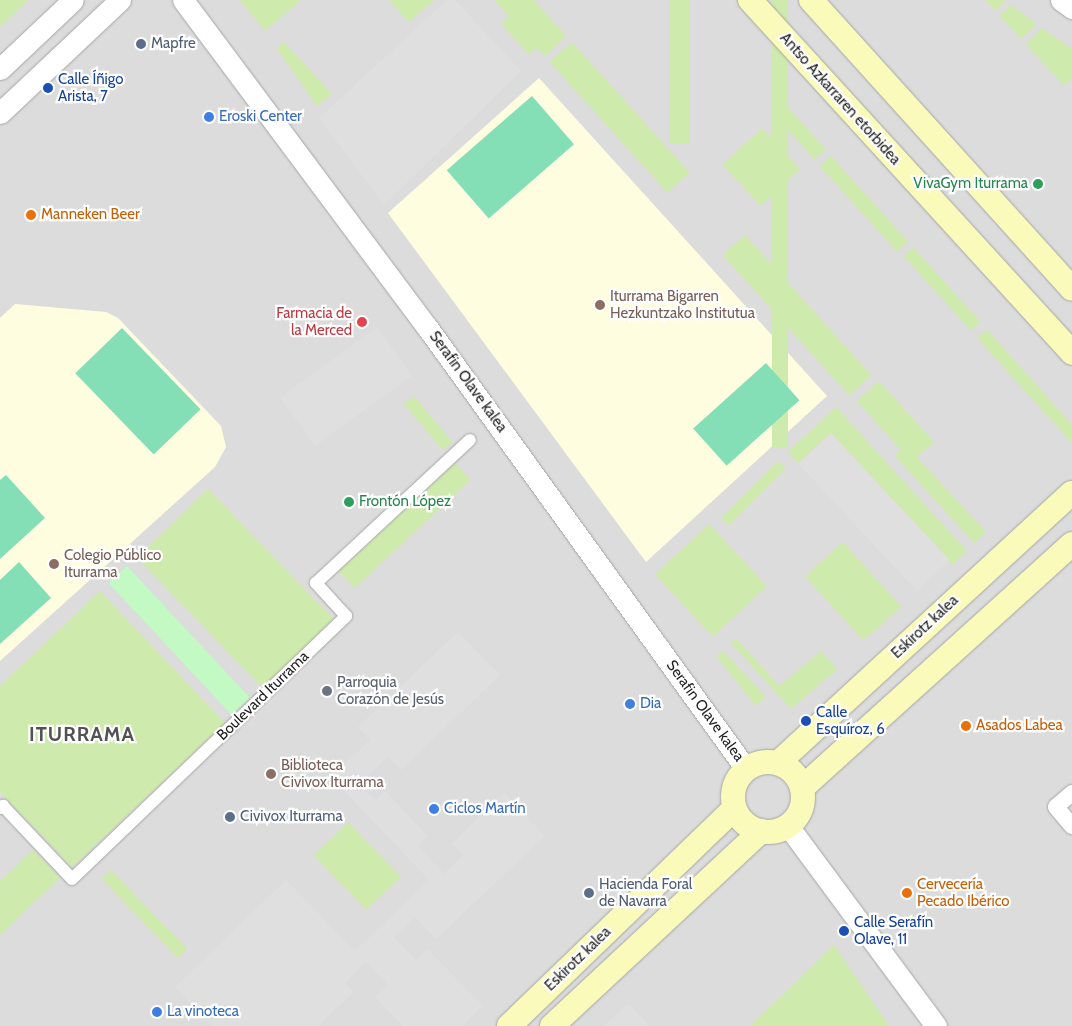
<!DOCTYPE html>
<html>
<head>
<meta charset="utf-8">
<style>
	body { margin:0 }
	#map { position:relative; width:1072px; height:1026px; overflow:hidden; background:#f0ece6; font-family:Cabin,sans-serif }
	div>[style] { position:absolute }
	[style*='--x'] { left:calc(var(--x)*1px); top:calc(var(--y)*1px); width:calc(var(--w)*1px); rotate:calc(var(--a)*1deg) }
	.residential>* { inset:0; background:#dddcdc; transform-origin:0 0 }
	.education>* { inset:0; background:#fffde0 }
	.grass>* { inset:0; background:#ceeaac; transform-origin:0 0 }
	.park>* { inset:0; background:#c3fac4; transform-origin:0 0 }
	.pitch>* { inset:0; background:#84dfb7; transform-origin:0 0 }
	.parking>* { inset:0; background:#dfdfdf; transform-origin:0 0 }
	.roads { filter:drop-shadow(0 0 1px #a6a6a6) drop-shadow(0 0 1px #a6a6a6) }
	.pedestrian>* { height:12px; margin:-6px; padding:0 6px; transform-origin:6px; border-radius:6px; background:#fff }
	.minor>* { height:16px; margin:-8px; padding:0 8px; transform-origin:8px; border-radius:8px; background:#fff }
	.tertiary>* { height:21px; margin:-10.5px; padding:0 10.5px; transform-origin:10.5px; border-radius:10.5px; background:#fff }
	.secondary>* { height:24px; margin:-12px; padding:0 12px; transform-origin:12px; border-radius:12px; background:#fafaba }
	.secondary>.ring { margin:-12px; padding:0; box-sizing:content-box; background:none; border:24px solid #fafaba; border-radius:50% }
	.dots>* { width:14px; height:14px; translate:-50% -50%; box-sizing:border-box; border:2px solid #fff; border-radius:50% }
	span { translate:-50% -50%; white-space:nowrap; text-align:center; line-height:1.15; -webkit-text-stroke:4.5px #fff; paint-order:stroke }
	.service-label { font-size:15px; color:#4e5e75 }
	.left { translate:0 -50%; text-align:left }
	.transit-label { font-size:15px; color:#164399 }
	.street-label { font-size:15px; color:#1f1f1f }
	.shop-label { font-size:15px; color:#366cbe }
	.leisure-label { font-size:15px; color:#27864d }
	.right { translate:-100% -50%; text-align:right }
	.food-label { font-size:15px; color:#c56008 }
	.education-label { font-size:15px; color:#785e54 }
	.health-label { font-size:15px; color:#be3a42 }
	.worship-label { font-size:15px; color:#5b616d }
	.district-label { font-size:20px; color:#525252; font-weight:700; letter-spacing:1px }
</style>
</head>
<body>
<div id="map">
	<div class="residential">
		<div style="left:0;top:0;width:1072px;height:1026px"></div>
	</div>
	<div class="education">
		<div style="clip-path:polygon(539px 78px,827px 396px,646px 562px,388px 213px)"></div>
		<div style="clip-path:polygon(15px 304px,106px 312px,118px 318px,221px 426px,226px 447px,215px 467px,0 661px,0 318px)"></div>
	</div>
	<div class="grass">
		<div style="clip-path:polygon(0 0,28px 0,0 27px)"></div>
		<div style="clip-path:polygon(240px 0,301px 0,265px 31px)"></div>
		<div style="clip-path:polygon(389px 0,434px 0,409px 22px)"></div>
		<div style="clip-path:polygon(494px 0,534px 0,566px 36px,545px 56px,536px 48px,529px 55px,501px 24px,509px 16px)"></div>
		<div style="left:669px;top:0;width:21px;height:143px"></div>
		<div style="left:772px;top:0;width:16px;height:447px"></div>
		<div style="clip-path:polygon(985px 0,1006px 0,1006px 1px,995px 11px)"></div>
		<div style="clip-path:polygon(1011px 5px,1037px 24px,1021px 39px,999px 16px)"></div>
		<div style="clip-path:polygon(1042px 28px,1072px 49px,1072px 78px,1064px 86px,1026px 44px)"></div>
		<div style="clip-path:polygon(284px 42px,332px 94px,317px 106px,277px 49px)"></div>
		<div style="left:572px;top:42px;width:176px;height:30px;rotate:48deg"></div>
		<div style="left:783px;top:102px;width:64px;height:15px;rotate:48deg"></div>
		<div style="left:762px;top:128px;width:56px;height:54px;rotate:47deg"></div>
		<div style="left:831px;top:156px;width:115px;height:15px;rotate:48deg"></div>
		<div style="left:745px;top:235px;width:189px;height:30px;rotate:48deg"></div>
		<div style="left:913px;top:247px;width:101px;height:13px;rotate:48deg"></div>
		<div style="clip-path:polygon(987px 329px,1072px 425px,1071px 442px,977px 338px)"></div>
		<div style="clip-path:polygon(879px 381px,934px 442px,917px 457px,986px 532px,974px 543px,895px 456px,901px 450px,857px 401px)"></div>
		<div style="left:414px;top:396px;width:60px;height:13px;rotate:50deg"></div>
		<div style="clip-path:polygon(836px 407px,967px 551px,952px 565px,831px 433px,798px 463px,788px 452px)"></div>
		<div style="left:778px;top:461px;width:11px;height:81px;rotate:45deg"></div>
		<div style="left:455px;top:463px;width:23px;height:159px;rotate:47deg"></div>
		<div style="left:208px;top:489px;width:181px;height:99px;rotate:46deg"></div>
		<div style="left:709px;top:524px;width:85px;height:74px;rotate:47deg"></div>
		<div style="left:843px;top:542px;width:87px;height:51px;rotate:48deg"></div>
		<div style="clip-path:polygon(100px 591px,225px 723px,72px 867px,0 792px,0 686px)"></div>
		<div style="clip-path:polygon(736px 638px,779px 686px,821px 651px,837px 669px,791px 709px,731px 643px)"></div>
		<div style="clip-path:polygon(723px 651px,766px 697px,756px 706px,716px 656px)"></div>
		<div style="left:348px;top:822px;width:76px;height:48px;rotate:46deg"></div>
		<div style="clip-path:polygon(33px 850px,60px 878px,0 935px,0 881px)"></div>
		<div style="left:111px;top:870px;width:110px;height:13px;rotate:46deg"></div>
		<div style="clip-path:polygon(834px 945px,889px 1026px,752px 1026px,751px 1025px)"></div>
	</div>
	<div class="park">
		<div style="left:127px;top:566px;width:180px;height:25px;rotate:47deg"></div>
	</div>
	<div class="pitch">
		<div style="left:532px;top:96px;width:64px;height:113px;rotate:49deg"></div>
		<div style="left:122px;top:328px;width:113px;height:65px;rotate:46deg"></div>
		<div style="left:766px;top:363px;width:50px;height:98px;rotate:48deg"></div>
		<div style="clip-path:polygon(6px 475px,45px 518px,0 559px,0 480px)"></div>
		<div style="clip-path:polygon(19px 562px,51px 598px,0 644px,0 580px)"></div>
	</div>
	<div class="parking">
		<div style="clip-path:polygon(447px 0,455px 0,521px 71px,384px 205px,319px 118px)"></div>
		<div style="left:377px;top:327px;width:60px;height:120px;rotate:54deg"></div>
		<div style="left:831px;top:433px;width:174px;height:45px;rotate:47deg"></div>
		<div style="clip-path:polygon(458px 632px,500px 675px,401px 770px,388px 757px,359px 784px,375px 800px,385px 791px,428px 836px,418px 846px,444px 874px,463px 855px,452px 843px,504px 793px,545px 836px,436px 939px,415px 917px,394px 937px,416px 960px,427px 949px,483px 1006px,462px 1026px,403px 1026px,375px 997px,388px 985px,366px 962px,345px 983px,354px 992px,318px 1026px,212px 1026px,175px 987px,286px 880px,355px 951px,429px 880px,331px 777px,370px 740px,358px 727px)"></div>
		<div style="clip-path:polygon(628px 1003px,650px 1026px,604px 1026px)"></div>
	</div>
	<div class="roads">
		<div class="pedestrian">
			<div style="--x:0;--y:808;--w:4;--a:-34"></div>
			<div style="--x:3;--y:806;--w:100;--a:46.6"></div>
			<div style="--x:72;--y:879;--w:380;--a:-43.8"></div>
			<div style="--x:346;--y:616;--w:45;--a:-132.3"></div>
			<div style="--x:316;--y:583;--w:210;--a:-42.9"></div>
		</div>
		<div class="minor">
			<div style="--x:1072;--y:793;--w:21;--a:139"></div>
			<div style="--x:1056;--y:807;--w:25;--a:50"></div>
		</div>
		<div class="tertiary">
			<div style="--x:183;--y:0;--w:408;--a:53.3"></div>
			<div style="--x:427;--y:327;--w:545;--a:54.18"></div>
			<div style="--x:1061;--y:0;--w:14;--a:36"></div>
			<div style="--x:0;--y:69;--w:100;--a:-43.4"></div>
			<div style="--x:0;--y:113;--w:165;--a:-43.3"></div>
			<div style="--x:788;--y:826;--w:249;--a:53.5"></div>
		</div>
		<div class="secondary">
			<div style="--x:750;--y:0;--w:478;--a:47.6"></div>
			<div style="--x:811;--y:0;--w:389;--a:47.9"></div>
			<div class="ring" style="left:733px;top:762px;width:46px;height:46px"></div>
			<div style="--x:778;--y:763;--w:399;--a:-42.6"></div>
			<div style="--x:802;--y:788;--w:364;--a:-42.1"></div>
			<div style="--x:509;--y:1026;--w:313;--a:-44"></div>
			<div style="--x:552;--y:1026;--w:286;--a:-43"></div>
		</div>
	</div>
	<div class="dots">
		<div style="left:141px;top:44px;background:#5c6f8a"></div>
		<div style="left:48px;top:88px;background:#1a4fb4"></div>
		<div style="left:209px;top:117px;background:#3f7fe0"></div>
		<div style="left:1038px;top:184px;background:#2e9e5b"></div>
		<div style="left:31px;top:215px;background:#e8710a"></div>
		<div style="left:600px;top:305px;background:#8d6e63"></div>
		<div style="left:362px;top:322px;background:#e0444e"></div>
		<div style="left:349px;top:502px;background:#2e9e5b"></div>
		<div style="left:54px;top:564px;background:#8d6e63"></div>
		<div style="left:327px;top:691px;background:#6b7280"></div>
		<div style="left:630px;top:704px;background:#3f7fe0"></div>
		<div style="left:806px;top:721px;background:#1a4fb4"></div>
		<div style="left:966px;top:726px;background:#e8710a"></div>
		<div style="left:271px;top:774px;background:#8d6e63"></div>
		<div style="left:434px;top:809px;background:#3f7fe0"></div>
		<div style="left:230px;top:817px;background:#5c6f8a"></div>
		<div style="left:589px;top:893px;background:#5c6f8a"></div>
		<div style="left:907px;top:893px;background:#e8710a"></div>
		<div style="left:844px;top:931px;background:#1a4fb4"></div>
		<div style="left:157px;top:1012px;background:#3f7fe0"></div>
	</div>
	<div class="service-label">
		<span class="left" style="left:151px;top:44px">Mapfre</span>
		<span class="left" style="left:240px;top:817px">Civivox Iturrama</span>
		<span class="left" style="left:599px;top:893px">Hacienda Foral<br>de Navarra</span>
	</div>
	<div class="transit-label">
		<span class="left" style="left:58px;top:88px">Calle Íñigo<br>Arista, 7</span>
		<span class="left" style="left:816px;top:721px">Calle<br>Esquíroz, 6</span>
		<span class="left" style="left:854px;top:931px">Calle Serafín<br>Olave, 11</span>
	</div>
	<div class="street-label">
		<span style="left:840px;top:99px;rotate:48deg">Antso Azkarraren etorbidea</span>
		<span style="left:468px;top:382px;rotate:54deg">Serafin Olave kalea</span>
		<span style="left:925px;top:627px;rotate:-43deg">Eskirotz kalea</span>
		<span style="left:263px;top:696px;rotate:-44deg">Boulevard Iturrama</span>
		<span style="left:705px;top:711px;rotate:54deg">Serafin Olave kalea</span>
		<span style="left:578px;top:959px;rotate:-44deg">Eskirotz kalea</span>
	</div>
	<div class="shop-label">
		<span class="left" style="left:219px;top:117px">Eroski Center</span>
		<span class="left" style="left:640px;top:704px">Dia</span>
		<span class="left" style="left:444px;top:809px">Ciclos Martín</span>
		<span class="left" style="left:167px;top:1012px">La vinoteca</span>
	</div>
	<div class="leisure-label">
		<span class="right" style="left:1028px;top:184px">VivaGym Iturrama</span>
		<span class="left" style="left:359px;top:502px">Frontón López</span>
	</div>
	<div class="food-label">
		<span class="left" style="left:41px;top:215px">Manneken Beer</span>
		<span class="left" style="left:976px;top:726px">Asados Labea</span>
		<span class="left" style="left:917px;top:893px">Cervecería<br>Pecado Ibérico</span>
	</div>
	<div class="education-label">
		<span class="left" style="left:610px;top:305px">Iturrama Bigarren<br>Hezkuntzako Institutua</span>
		<span class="left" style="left:64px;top:564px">Colegio Público<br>Iturrama</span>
		<span class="left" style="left:281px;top:774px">Biblioteca<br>Civivox Iturrama</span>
	</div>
	<div class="health-label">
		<span class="right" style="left:352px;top:322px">Farmacia de<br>la Merced</span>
	</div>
	<div class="worship-label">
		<span class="left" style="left:337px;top:691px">Parroquia<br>Corazón de Jesús</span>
	</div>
	<div class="district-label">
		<span style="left:82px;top:734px">ITURRAMA</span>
	</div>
</div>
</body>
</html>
